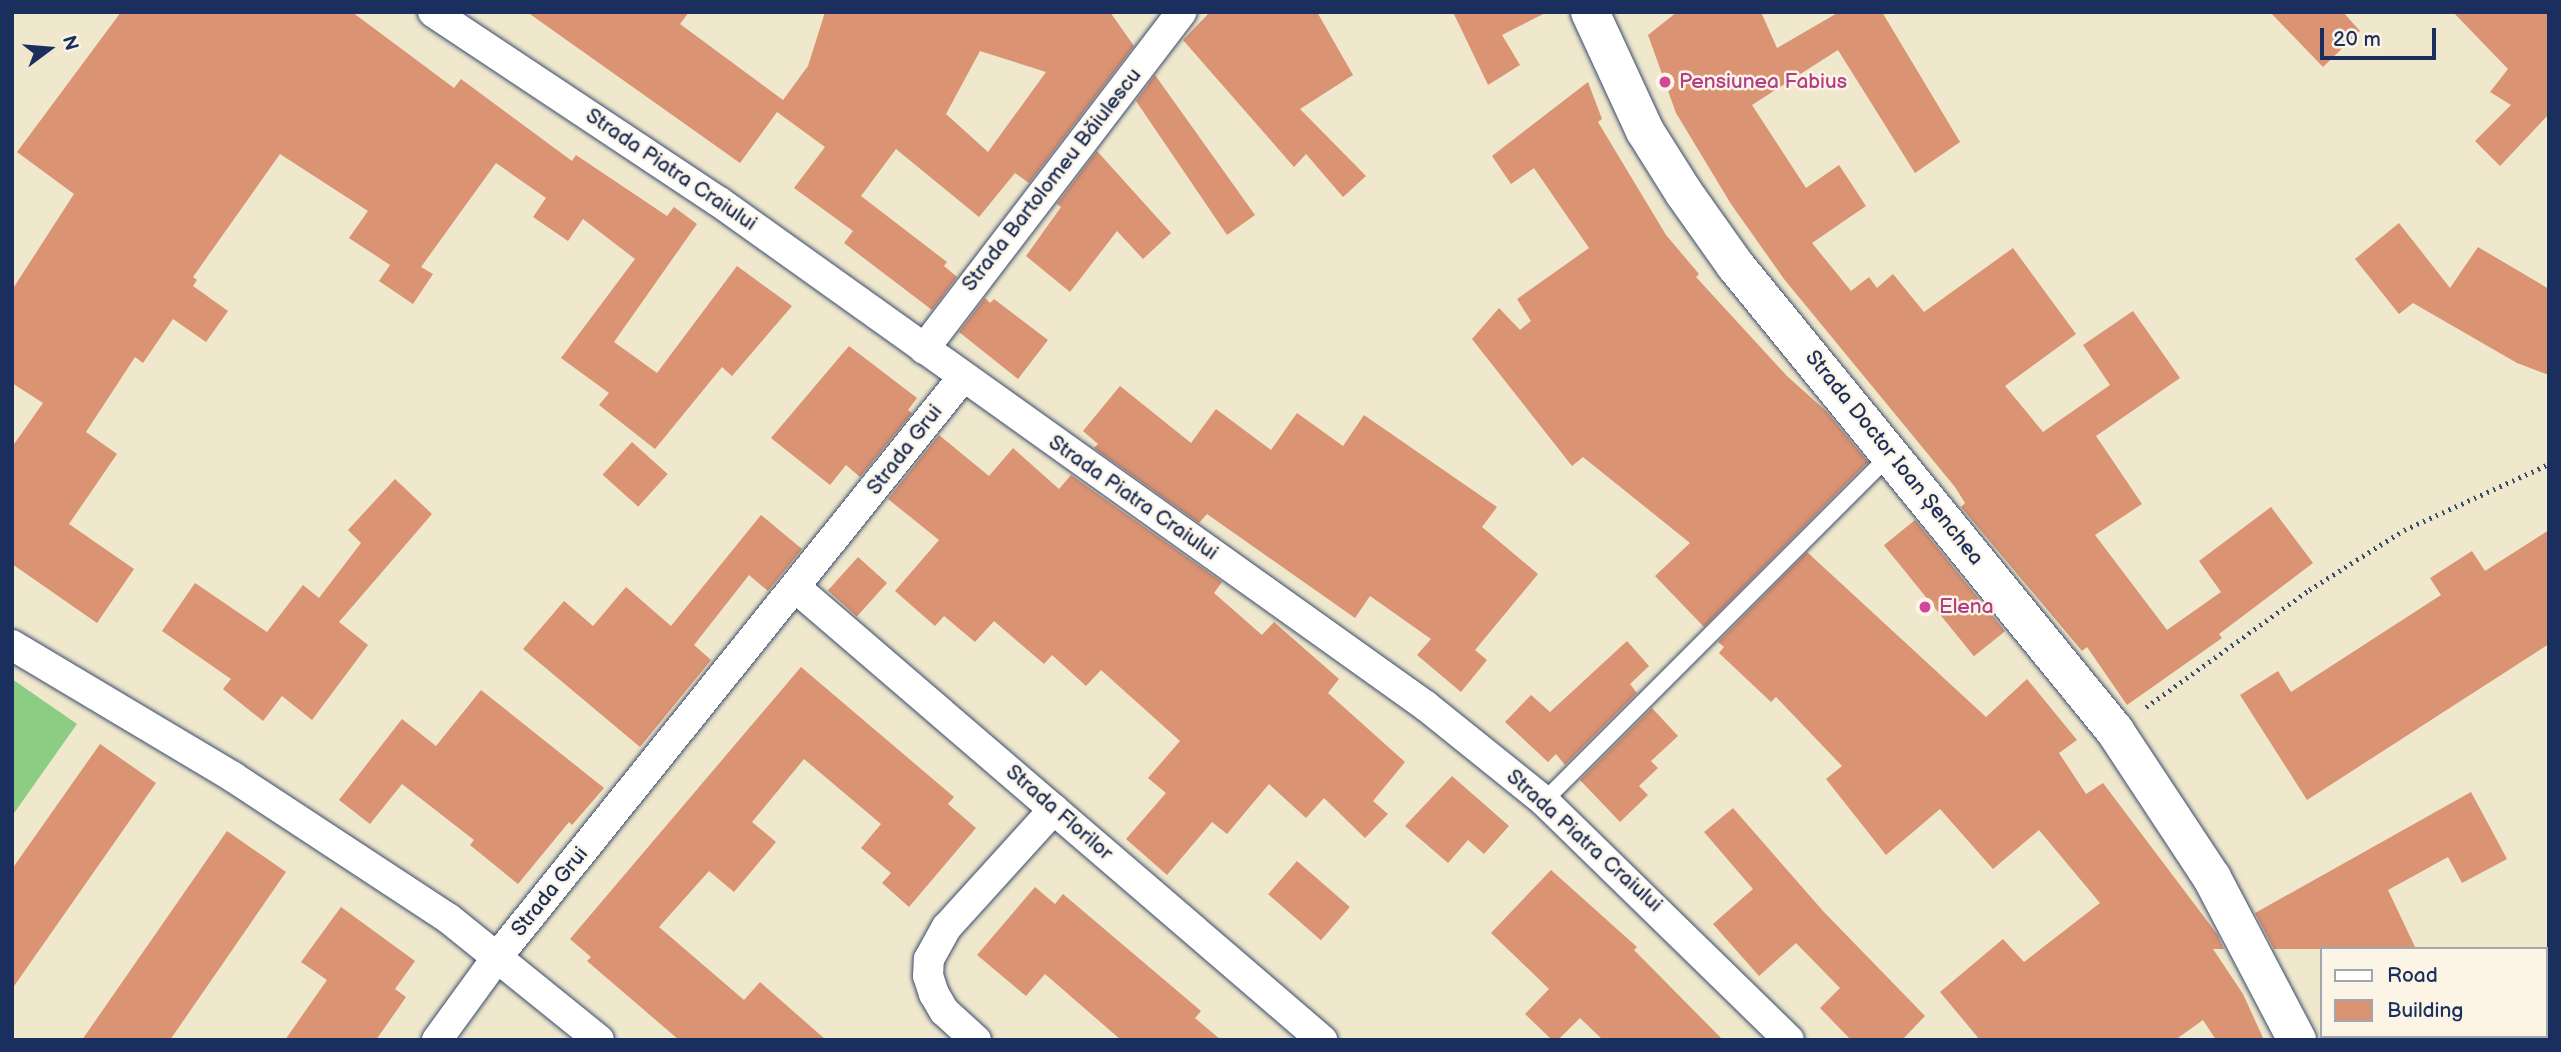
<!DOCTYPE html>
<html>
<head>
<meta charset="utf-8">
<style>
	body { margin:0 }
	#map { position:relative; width:2561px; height:1052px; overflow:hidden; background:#efe8cc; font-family:"Balsamiq Sans",sans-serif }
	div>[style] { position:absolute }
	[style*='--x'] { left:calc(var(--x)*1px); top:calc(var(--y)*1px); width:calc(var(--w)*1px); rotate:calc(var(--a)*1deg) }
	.green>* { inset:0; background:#8ccc83 }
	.building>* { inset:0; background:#da9373; transform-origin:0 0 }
	.path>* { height:4.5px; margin-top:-2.25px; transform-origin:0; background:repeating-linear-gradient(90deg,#3b4b6e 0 2px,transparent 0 7px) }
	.roads { filter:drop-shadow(0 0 2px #3b4b6e) drop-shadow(0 0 2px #3b4b6e) }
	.service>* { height:16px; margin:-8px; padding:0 8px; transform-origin:8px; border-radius:8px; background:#fff }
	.minor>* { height:30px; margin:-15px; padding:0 15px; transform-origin:15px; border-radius:15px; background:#fff }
	.secondary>* { height:38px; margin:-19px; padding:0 19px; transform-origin:19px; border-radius:19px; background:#fff }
	.dots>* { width:19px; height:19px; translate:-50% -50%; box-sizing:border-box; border:4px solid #fcf5e5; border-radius:50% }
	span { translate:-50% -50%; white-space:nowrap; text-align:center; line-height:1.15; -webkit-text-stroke:5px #fcf5e5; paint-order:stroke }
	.hotel-label { font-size:21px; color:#b23c85 }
	.left { translate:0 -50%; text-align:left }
	.street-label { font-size:21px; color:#1b2f5e }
	.frame { position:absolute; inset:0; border:14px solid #1b2f5e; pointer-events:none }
	.legend { position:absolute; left:2320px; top:947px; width:228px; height:91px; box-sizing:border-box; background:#fcf5e5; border:2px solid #a2a6af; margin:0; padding:9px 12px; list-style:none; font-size:21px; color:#1b2f5e }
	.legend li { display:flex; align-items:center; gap:14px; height:35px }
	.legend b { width:35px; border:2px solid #a2a6af }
	.north { position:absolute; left:14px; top:14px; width:70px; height:70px; -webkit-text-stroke:5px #fcf5e5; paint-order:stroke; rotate:74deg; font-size:19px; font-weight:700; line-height:28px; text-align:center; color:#1b2f5e }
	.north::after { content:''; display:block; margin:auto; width:24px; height:32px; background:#1b2f5e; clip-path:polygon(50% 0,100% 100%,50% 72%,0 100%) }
	.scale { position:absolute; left:2320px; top:28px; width:116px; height:32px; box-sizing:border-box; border:4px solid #1b2f5e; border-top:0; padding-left:9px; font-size:21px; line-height:24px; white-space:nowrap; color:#1b2f5e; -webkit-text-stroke:5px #fcf5e5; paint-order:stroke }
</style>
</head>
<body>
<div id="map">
	<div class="green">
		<div style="clip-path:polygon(12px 679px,77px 724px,12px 816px)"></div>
	</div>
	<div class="building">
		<div style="clip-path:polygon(121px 12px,352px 12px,454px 88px,461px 79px,572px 161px,576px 155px,667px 216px,674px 207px,697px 224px,614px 342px,657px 373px,737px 266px,792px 306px,732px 376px,722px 367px,655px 449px,599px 405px,609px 393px,561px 358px,635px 259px,583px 219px,568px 241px,533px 217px,546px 198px,496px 163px,421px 267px,433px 274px,413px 304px,379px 281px,390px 265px,349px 238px,368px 211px,280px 154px,193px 277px,197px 280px,193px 286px,228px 311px,206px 342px,173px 319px,143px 363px,135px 357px,86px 432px,117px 454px,69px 524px,134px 569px,97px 623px,12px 564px,12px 447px,43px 403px,12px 383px,12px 290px,74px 194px,17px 152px)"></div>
		<div style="clip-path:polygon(evenodd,527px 12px,689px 12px,680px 24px,783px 100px,808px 66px,825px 12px,1110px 12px,1134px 46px,1029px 183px,1015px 173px,979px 217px,896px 149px,861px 196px,947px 262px,944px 266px,957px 277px,932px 310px,844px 243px,853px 231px,794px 188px,825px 147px,777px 112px,740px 163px,527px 12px,980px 51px,1046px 72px,988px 152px,946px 114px,980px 51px)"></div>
		<div style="clip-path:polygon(1210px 12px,1317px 12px,1353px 75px,1300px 109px,1366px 176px,1343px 197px,1306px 154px,1294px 167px,1183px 40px)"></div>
		<div style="clip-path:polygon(1453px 12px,1547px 12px,1502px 35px,1520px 65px,1488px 85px)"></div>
		<div style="clip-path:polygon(1677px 12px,1761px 12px,1777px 48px,1839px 12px,1882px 12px,1960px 142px,1915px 173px,1838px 50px,1752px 105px,1806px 188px,1839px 165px,1866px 206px,1812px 243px,1851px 291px,1869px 277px,1877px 288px,1893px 274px,1924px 312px,2013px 248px,2076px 334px,2005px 386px,2043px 432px,2110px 385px,2083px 345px,2133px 311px,2180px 378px,2096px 436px,2142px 504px,2095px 535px,2167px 630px,2221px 592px,2199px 561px,2271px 507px,2313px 563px,2219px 634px,2222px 638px,2127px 705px,2087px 647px,2082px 651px,1961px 507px,1965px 503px,1955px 487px,1784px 279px,1731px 204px,1676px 113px,1648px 35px)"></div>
		<div style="clip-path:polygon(2270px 12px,2343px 12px,2360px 31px,2323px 67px)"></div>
		<div style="clip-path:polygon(2453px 12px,2549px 12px,2549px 114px,2500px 166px,2475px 141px,2511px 105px,2490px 92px,2508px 69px)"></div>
		<div style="clip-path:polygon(1155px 75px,1255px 215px,1227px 235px,1136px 101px)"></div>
		<div style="clip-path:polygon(1588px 82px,1602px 119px,1598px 122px,1666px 235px,1699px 274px,1696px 277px,1787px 376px,1826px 411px,1868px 462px,1704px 627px,1655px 576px,1690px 543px,1583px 457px,1572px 466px,1472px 339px,1499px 308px,1520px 330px,1531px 321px,1517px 299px,1589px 248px,1534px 168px,1511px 184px,1492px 156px)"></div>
		<div style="clip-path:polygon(1097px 151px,1171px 233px,1143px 259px,1117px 231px,1070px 292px,1026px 256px,1061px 207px,1057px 204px)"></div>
		<div style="clip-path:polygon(2399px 223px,2450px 288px,2478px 247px,2549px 289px,2549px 375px,2517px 363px,2413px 303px,2399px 314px,2355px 259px)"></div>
		<div style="clip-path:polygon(985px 298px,990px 303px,994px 299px,1048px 340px,1018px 379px,959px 332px)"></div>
		<div style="clip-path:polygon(849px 346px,917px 398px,908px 410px,912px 413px,860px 477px,846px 465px,830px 485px,771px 438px)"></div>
		<div style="clip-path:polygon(1120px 386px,1191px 443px,1216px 409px,1271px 450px,1297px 413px,1343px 446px,1364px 415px,1497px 507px,1482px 527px,1538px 574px,1475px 650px,1487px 660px,1461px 692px,1417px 655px,1431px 639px,1370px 596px,1355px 618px,1207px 514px,1199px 523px,1094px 448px,1098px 444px,1083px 431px)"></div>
		<div style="clip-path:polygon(939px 435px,989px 476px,1013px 448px,1059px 489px,1071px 475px,1222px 582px,1214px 593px,1262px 635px,1274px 622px,1339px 679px,1328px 693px,1405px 762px,1373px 801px,1388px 814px,1365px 838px,1324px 798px,1306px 818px,1269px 784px,1227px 834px,1212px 822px,1167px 875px,1126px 839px,1166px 793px,1148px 778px,1180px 741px,1101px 670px,1086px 686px,1052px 655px,1044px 664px,994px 621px,975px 642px,944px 616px,935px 626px,895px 591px,939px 540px,888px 499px)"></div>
		<div style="left:632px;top:442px;width:48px;height:44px;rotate:42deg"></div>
		<div style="clip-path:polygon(395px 479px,432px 514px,339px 622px,368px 645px,312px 720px,282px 696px,263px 721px,223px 689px,231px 679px,162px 631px,195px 583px,267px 632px,303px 585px,319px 598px,361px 543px,348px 530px)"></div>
		<div style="clip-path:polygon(761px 515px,802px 549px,768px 591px,749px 575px,694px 645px,711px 660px,640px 747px,523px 649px,564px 601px,593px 626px,626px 587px,671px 626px)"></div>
		<div style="left:1915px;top:520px;width:143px;height:40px;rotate:51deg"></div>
		<div style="clip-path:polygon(2549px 530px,2549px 644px,2307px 800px,2240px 695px,2278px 671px,2291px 692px,2441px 595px,2430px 578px,2472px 551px,2485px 571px)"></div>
		<div style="clip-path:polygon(1807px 552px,1986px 717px,2027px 679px,2077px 740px,2059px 753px,2086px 794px,2103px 783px,2217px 934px,2224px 949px,2213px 949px,2243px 994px,2264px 1040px,2216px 1040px,2203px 1020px,2175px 1040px,1980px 1040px,1940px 992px,2003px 939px,2024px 962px,2100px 903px,2039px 830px,1993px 869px,1940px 809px,1886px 855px,1826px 779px,1842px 766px,1776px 697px,1771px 702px,1719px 653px,1724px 647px,1718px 642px)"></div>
		<div style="left:858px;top:557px;width:39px;height:45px;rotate:42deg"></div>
		<div style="clip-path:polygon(1627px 641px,1649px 666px,1630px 684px,1637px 693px,1565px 765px,1556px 754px,1548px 762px,1505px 722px,1531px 695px,1550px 712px)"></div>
		<div style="clip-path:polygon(801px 667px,954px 797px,948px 804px,976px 828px,909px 907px,882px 883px,891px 873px,861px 848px,881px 824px,804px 759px,752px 822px,776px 842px,734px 892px,709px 871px,659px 927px,744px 1000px,760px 982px,826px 1040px,679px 1040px,587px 961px,591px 957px,570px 939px)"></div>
		<div style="clip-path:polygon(481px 690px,604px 788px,572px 825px,569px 822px,518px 884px,470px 845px,474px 840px,402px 784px,370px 824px,339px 800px,402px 719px,436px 746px)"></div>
		<div style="clip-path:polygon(1652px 708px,1678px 736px,1651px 761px,1658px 768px,1639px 786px,1648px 795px,1620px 822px,1580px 780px)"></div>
		<div style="clip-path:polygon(100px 744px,156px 783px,12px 989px,12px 869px)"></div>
		<div style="clip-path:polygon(1452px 776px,1509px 826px,1484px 854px,1468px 840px,1448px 863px,1405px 826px)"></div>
		<div style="clip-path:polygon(2471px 792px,2507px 859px,2462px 883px,2448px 857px,2388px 890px,2416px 949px,2274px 949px,2255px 913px)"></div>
		<div style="clip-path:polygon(1733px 808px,1823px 911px,1925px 1016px,1902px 1040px,1851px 1040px,1820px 1008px,1840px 988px,1796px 943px,1759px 976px,1713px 924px,1753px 889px,1704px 832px)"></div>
		<div style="clip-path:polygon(227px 831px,286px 872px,170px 1040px,82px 1040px)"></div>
		<div style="left:1297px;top:861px;width:70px;height:44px;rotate:41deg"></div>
		<div style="clip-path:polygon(1551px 870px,1637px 947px,1634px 950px,1723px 1040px,1603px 1040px,1580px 1018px,1558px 1040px,1552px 1040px,1525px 1014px,1549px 989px,1491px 933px)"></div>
		<div style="clip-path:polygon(1035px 887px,1055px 904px,1063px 894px,1201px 1011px,1195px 1018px,1221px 1040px,1121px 1040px,1045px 974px,1026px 996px,977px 955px)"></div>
		<div style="clip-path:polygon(341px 907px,415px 961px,395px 989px,406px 997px,376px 1040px,285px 1040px,327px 980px,301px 962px)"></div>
	</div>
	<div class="path">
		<div style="--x:2146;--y:707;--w:201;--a:-35.7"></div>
		<div style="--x:2309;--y:590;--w:112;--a:-32.3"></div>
		<div style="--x:2404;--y:530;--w:159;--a:-24.5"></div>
	</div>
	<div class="roads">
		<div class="service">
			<div style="--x:1544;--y:801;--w:491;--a:-45"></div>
		</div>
		<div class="minor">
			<div style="--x:433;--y:12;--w:342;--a:33.6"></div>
			<div style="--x:718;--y:201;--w:870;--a:35.5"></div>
			<div style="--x:1426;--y:706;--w:151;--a:38.8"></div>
			<div style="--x:1544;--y:801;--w:342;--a:44.3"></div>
			<div style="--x:924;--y:349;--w:424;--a:-52.6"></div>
			<div style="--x:796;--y:588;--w:694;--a:40.67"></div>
			<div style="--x:12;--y:645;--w:257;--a:30.8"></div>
			<div style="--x:233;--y:777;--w:257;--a:33.3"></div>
			<div style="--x:448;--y:918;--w:194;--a:38.9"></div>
			<div style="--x:437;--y:1040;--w:104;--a:-54"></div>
			<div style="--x:498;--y:956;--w:743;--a:-51.23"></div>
			<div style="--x:976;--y:1040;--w:43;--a:-137.8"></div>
			<div style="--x:944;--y:1011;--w:20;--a:-120"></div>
			<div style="--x:934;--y:994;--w:19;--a:-108"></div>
			<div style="--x:928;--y:976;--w:17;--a:-87"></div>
			<div style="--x:929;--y:959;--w:37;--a:-61"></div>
			<div style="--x:947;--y:927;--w:159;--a:-47.8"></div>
		</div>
		<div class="secondary">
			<div style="--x:1590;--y:12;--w:131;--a:65.2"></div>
			<div style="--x:1645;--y:131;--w:73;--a:57.8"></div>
			<div style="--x:1684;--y:193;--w:88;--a:54.7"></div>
			<div style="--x:1735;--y:265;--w:601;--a:50.8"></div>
			<div style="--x:2115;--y:731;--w:176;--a:56.6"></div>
			<div style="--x:2212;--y:878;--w:183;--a:62.3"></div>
		</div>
	</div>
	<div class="dots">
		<div style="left:1665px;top:82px;background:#d1479c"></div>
		<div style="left:1925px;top:607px;background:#d1479c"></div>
	</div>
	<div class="hotel-label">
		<span class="left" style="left:1679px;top:82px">Pensiunea Fabius</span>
		<span class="left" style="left:1939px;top:607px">Elena</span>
	</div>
	<div class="street-label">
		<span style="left:671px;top:170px;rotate:34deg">Strada Piatra Craiului</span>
		<span style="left:1052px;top:180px;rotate:-52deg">Strada Bartolomeu Băiulescu</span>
		<span style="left:905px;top:450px;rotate:-52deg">Strada Grui</span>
		<span style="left:1894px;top:458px;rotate:51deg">Strada Doctor Ioan Șenchea</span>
		<span style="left:1133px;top:498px;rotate:35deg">Strada Piatra Craiului</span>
		<span style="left:1059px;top:813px;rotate:41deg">Strada Florilor</span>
		<span style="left:1584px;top:841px;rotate:42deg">Strada Piatra Craiului</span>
		<span style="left:550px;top:892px;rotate:-51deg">Strada Grui</span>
	</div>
	<div class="frame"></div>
	<ul class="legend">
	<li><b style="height:9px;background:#fff"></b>Road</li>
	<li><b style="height:19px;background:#da9373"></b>Building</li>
	</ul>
	<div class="north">N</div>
	<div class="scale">20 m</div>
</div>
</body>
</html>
